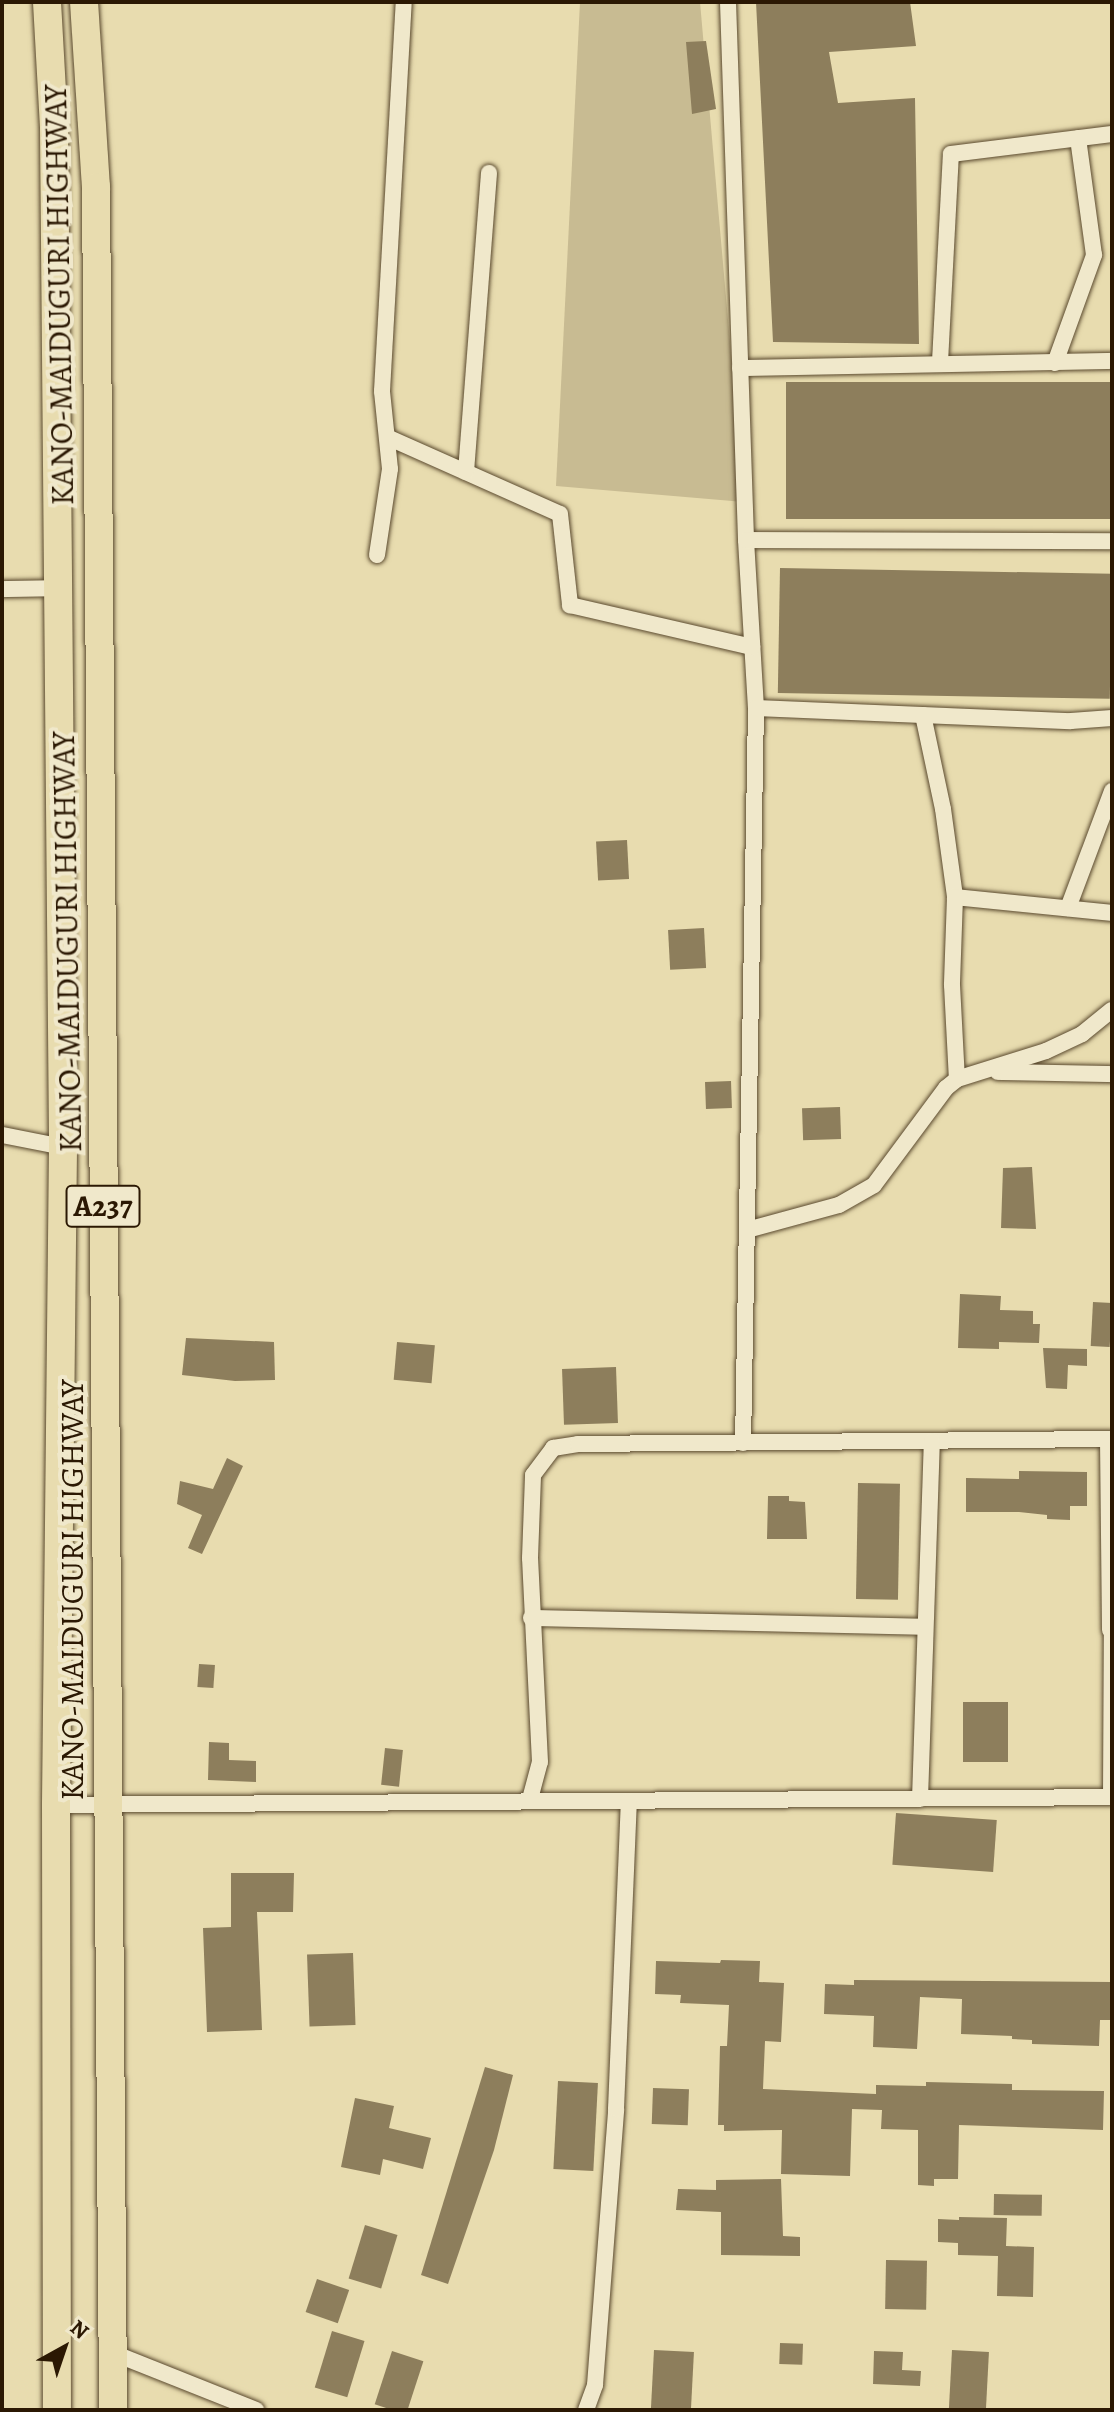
<!DOCTYPE html>
<html>
<head>
<meta charset="utf-8">
<style>
	body { margin:0 }
	#map { position:relative; width:1114px; height:2412px; overflow:hidden; background:#e8dcaf; font-family:Alegreya,serif }
	div>[style] { position:absolute }
	[style*='--x'] { left:calc(var(--x)*1px); top:calc(var(--y)*1px); width:calc(var(--w)*1px); rotate:calc(var(--a)*1deg) }
	.green>* { inset:0; background:#c8bb92 }
	.building>* { inset:0; background:#8d7e5c; transform-origin:0 0 }
	.roads { filter:drop-shadow(0 0 2px #5a492e) drop-shadow(0 0 2px #5a492e) }
	.street>* { height:16px; margin:-8px; padding:0 8px; transform-origin:8px; border-radius:8px; background:#f0e8cb }
	.highway>* { height:28px; margin:-14px; padding:0 14px; transform-origin:14px; border-radius:14px; background:#e8dcaf }
	span { translate:-50% -50%; white-space:nowrap; text-align:center; line-height:1.15; -webkit-text-stroke:8px #f0e8cb; paint-order:stroke }
	.shield-label span { padding:2px 6px; background:#f0e8cb; border:2px solid; border-radius:6px; -webkit-text-stroke-width:0 }
	.shield-label { font-size:30px; color:#2b1803; font-weight:700 }
	.street-label { font-size:32px; color:#2b1803 }
	.frame { position:absolute; inset:0; border:4px solid #2b1803; pointer-events:none }
	.north { position:absolute; left:24px; top:2308px; width:80px; height:80px; -webkit-text-stroke:6px #f0e8cb; paint-order:stroke; rotate:40deg; font-size:22px; font-weight:700; line-height:32px; text-align:center; color:#2b1803 }
	.north::after { content:''; display:block; margin:auto; width:28px; height:36px; background:#2b1803; clip-path:polygon(50% 0,100% 100%,50% 72%,0 100%) }
</style>
</head>
<body>
<div id="map">
	<div class="green">
		<div style="clip-path:polygon(580px 2px,700px 2px,744px 502px,556px 486px)"></div>
	</div>
	<div class="building">
		<div style="clip-path:polygon(756px 2px,910px 2px,916px 46px,829px 52px,838px 103px,915px 98px,919px 344px,773px 342px)"></div>
		<div style="clip-path:polygon(706px 41px,716px 109px,692px 114px,686px 42px)"></div>
		<div style="left:1112px;top:382px;width:137px;height:326px;rotate:90deg"></div>
		<div style="left:780px;top:568px;width:332px;height:125px;rotate:1deg"></div>
		<div style="left:627px;top:840px;width:39px;height:31px;rotate:87deg"></div>
		<div style="left:704px;top:928px;width:40px;height:36px;rotate:87deg"></div>
		<div style="left:731px;top:1081px;width:27px;height:26px;rotate:88deg"></div>
		<div style="left:840px;top:1107px;width:32px;height:38px;rotate:88deg"></div>
		<div style="clip-path:polygon(1032px 1167px,1036px 1229px,1001px 1228px,1003px 1168px)"></div>
		<div style="clip-path:polygon(960px 1294px,1001px 1296px,1000px 1310px,1033px 1311px,1033px 1324px,1040px 1324px,1039px 1343px,999px 1342px,999px 1349px,958px 1348px)"></div>
		<div style="left:1093px;top:1302px;width:19px;height:44px;rotate:3deg"></div>
		<div style="clip-path:polygon(186px 1338px,274px 1342px,275px 1380px,235px 1381px,182px 1375px)"></div>
		<div style="left:397px;top:1342px;width:38px;height:38px;rotate:5deg"></div>
		<div style="clip-path:polygon(1043px 1348px,1087px 1349px,1087px 1366px,1068px 1365px,1067px 1389px,1046px 1388px)"></div>
		<div style="left:616px;top:1367px;width:56px;height:54px;rotate:88deg"></div>
		<div style="clip-path:polygon(227px 1458px,243px 1466px,202px 1554px,188px 1548px,202px 1515px,177px 1504px,180px 1481px,213px 1489px)"></div>
		<div style="clip-path:polygon(1019px 1471px,1087px 1472px,1087px 1506px,1070px 1506px,1070px 1520px,1047px 1519px,1047px 1515px,1019px 1512px,966px 1512px,966px 1478px,1019px 1479px)"></div>
		<div style="left:858px;top:1483px;width:42px;height:116px;rotate:1deg"></div>
		<div style="clip-path:polygon(768px 1496px,789px 1496px,789px 1501px,805px 1502px,807px 1539px,767px 1539px)"></div>
		<div style="left:199px;top:1664px;width:16px;height:23px;rotate:4deg"></div>
		<div style="left:963px;top:1702px;width:45px;height:60px"></div>
		<div style="clip-path:polygon(209px 1742px,229px 1743px,229px 1760px,256px 1761px,256px 1782px,208px 1780px)"></div>
		<div style="left:385px;top:1748px;width:18px;height:37px;rotate:6deg"></div>
		<div style="left:896px;top:1813px;width:101px;height:52px;rotate:4deg"></div>
		<div style="clip-path:polygon(231px 1873px,294px 1873px,293px 1912px,257px 1912px,262px 2030px,207px 2032px,203px 1928px,231px 1927px)"></div>
		<div style="left:353px;top:1953px;width:72px;height:46px;rotate:88deg"></div>
		<div style="clip-path:polygon(721px 1960px,760px 1961px,759px 1982px,784px 1983px,781px 2042px,765px 2041px,763px 2089px,876px 2094px,876px 2085px,926px 2086px,926px 2082px,1012px 2084px,1012px 2090px,1104px 2091px,1103px 2130px,959px 2125px,958px 2179px,934px 2179px,934px 2186px,918px 2185px,918px 2130px,881px 2129px,882px 2110px,852px 2109px,850px 2176px,781px 2174px,782px 2130px,724px 2131px,724px 2125px,718px 2125px,720px 2046px,727px 2046px,729px 2005px,680px 2003px,681px 1995px,655px 1994px,656px 1961px,720px 1963px)"></div>
		<div style="clip-path:polygon(854px 1980px,1112px 1982px,1112px 2020px,1100px 2020px,1099px 2046px,1032px 2044px,1032px 2040px,1012px 2039px,1012px 2036px,961px 2034px,962px 1999px,920px 1997px,917px 2049px,873px 2047px,874px 2016px,824px 2014px,825px 1984px,854px 1985px)"></div>
		<div style="clip-path:polygon(485px 2067px,513px 2075px,494px 2150px,448px 2284px,421px 2275px)"></div>
		<div style="left:558px;top:2081px;width:40px;height:88px;rotate:3deg"></div>
		<div style="left:653px;top:2088px;width:36px;height:36px;rotate:2deg"></div>
		<div style="clip-path:polygon(355px 2098px,394px 2106px,389px 2128px,431px 2138px,423px 2169px,383px 2159px,380px 2175px,341px 2167px)"></div>
		<div style="clip-path:polygon(781px 2179px,783px 2236px,800px 2237px,800px 2256px,721px 2255px,721px 2212px,676px 2210px,678px 2189px,716px 2190px,716px 2180px)"></div>
		<div style="left:994px;top:2194px;width:48px;height:21px;rotate:1deg"></div>
		<div style="clip-path:polygon(959px 2217px,1007px 2218px,1006px 2246px,1034px 2247px,1033px 2297px,997px 2296px,998px 2256px,958px 2255px,958px 2243px,938px 2242px,938px 2219px,959px 2220px)"></div>
		<div style="left:365px;top:2225px;width:34px;height:56px;rotate:17deg"></div>
		<div style="left:886px;top:2260px;width:41px;height:49px;rotate:1deg"></div>
		<div style="left:317px;top:2279px;width:34px;height:35px;rotate:19deg"></div>
		<div style="left:332px;top:2331px;width:34px;height:59px;rotate:17deg"></div>
		<div style="left:780px;top:2343px;width:23px;height:21px;rotate:2deg"></div>
		<div style="left:654px;top:2350px;width:40px;height:60px;rotate:3deg"></div>
		<div style="left:952px;top:2350px;width:37px;height:58px;rotate:3deg"></div>
		<div style="left:392px;top:2351px;width:33px;height:56px;rotate:18deg"></div>
		<div style="clip-path:polygon(874px 2351px,903px 2352px,902px 2370px,921px 2371px,920px 2386px,873px 2384px)"></div>
	</div>
	<div class="roads">
		<div class="street">
			<div style="--x:728;--y:2;--w:538;--a:88.08"></div>
			<div style="--x:746;--y:540;--w:168;--a:86.6"></div>
			<div style="--x:756;--y:708;--w:735;--a:91.01"></div>
			<div style="--x:940;--y:362;--w:208;--a:-87"></div>
			<div style="--x:951;--y:154;--w:162;--a:-7.1"></div>
			<div style="--x:1055;--y:363;--w:115;--a:-70.1"></div>
			<div style="--x:1094;--y:255;--w:118;--a:-97.8"></div>
			<div style="--x:740;--y:368;--w:372;--a:-1.1"></div>
			<div style="--x:387;--y:437;--w:189;--a:24"></div>
			<div style="--x:560;--y:514;--w:92;--a:83.7"></div>
			<div style="--x:570;--y:605;--w:187;--a:13"></div>
			<div style="--x:466;--y:472;--w:300;--a:-85.6"></div>
			<div style="--x:746;--y:540;--w:366;--a:0.2"></div>
			<div style="--x:377;--y:555;--w:87;--a:-81.4"></div>
			<div style="--x:390;--y:469;--w:78;--a:-95.9"></div>
			<div style="--x:382;--y:391;--w:390;--a:-86.8"></div>
			<div style="--x:2;--y:589;--w:56;--a:-1"></div>
			<div style="--x:756;--y:708;--w:315;--a:2.4"></div>
			<div style="--x:1071;--y:721;--w:41;--a:-4.2"></div>
			<div style="--x:923;--y:715;--w:96;--a:78"></div>
			<div style="--x:943;--y:809;--w:89;--a:82.2"></div>
			<div style="--x:955;--y:897;--w:158;--a:5.8"></div>
			<div style="--x:955;--y:897;--w:88;--a:92"></div>
			<div style="--x:952;--y:985;--w:94;--a:87"></div>
			<div style="--x:1068;--y:908;--w:125;--a:-69.4"></div>
			<div style="--x:998;--y:1072;--w:114;--a:1"></div>
			<div style="--x:2;--y:1135;--w:62;--a:11.1"></div>
			<div style="--x:747;--y:1230;--w:95;--a:-15.2"></div>
			<div style="--x:839;--y:1205;--w:40;--a:-29.7"></div>
			<div style="--x:874;--y:1185;--w:121;--a:-53.4"></div>
			<div style="--x:946;--y:1088;--w:14;--a:-39"></div>
			<div style="--x:957;--y:1079;--w:93;--a:-17.5"></div>
			<div style="--x:1046;--y:1051;--w:40;--a:-25"></div>
			<div style="--x:1082;--y:1034;--w:38;--a:-39"></div>
			<div style="--x:1108;--y:1439;--w:191;--a:89.4"></div>
			<div style="--x:531;--y:1618;--w:394;--a:1.3"></div>
			<div style="--x:1111;--y:1797;--w:168;--a:-89.7"></div>
			<div style="--x:530;--y:1799;--w:38;--a:-75"></div>
			<div style="--x:540;--y:1762;--w:204;--a:-92.8"></div>
			<div style="--x:530;--y:1558;--w:83;--a:-87.9"></div>
			<div style="--x:533;--y:1475;--w:34;--a:-53"></div>
			<div style="--x:553;--y:1448;--w:25;--a:-9"></div>
			<div style="--x:578;--y:1444;--w:534;--a:-0.54"></div>
			<div style="--x:920;--y:1799;--w:358;--a:-88.1"></div>
			<div style="--x:56;--y:1805;--w:1056;--a:-0.43"></div>
			<div style="--x:113;--y:2353;--w:154;--a:21.7"></div>
			<div style="--x:586;--y:2410;--w:27;--a:-70"></div>
			<div style="--x:595;--y:2385;--w:277;--a:-85.6"></div>
			<div style="--x:616;--y:2109;--w:308;--a:-87.6"></div>
		</div>
		<div class="highway">
			<div style="--x:47;--y:2;--w:126;--a:86.8"></div>
			<div style="--x:54;--y:128;--w:1019;--a:89.49"></div>
			<div style="--x:63;--y:1147;--w:658;--a:90.61"></div>
			<div style="--x:56;--y:1805;--w:605;--a:89.91"></div>
			<div style="--x:84;--y:2;--w:185;--a:86.3"></div>
			<div style="--x:96;--y:187;--w:2223;--a:89.56"></div>
		</div>
	</div>
	<div class="shield-label">
		<span style="left:103px;top:1206px">A237</span>
	</div>
	<div class="street-label">
		<span style="left:59px;top:295px;rotate:-91deg">KANO-MAIDUGURI HIGHWAY</span>
		<span style="left:67px;top:942px;rotate:-91deg">KANO-MAIDUGURI HIGHWAY</span>
		<span style="left:72px;top:1590px;rotate:-90deg">KANO-MAIDUGURI HIGHWAY</span>
	</div>
	<div class="frame"></div>
	<div class="north">N</div>
</div>
</body>
</html>
